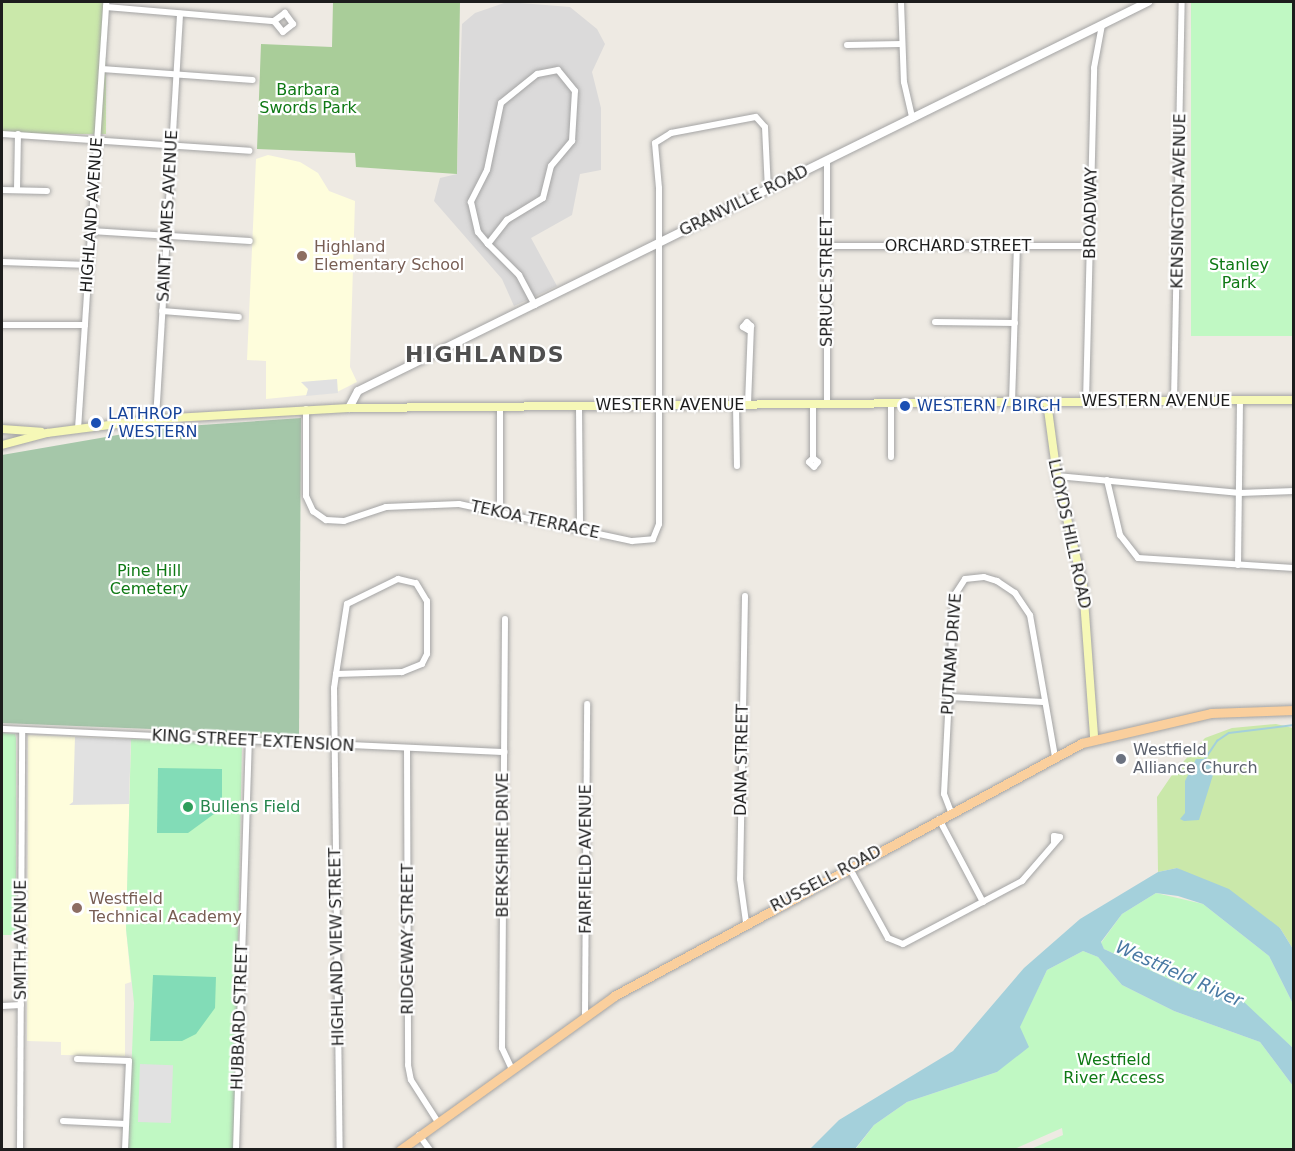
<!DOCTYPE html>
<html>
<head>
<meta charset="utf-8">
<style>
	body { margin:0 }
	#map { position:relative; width:1295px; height:1151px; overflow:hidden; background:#eeeae3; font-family:"DejaVu Sans",sans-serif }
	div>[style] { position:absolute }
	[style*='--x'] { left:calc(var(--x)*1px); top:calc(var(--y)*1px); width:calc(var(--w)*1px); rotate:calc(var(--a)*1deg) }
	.residential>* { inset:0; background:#dbdada }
	.education>* { inset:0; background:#fefddc }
	.grass>* { inset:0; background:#cae8aa; transform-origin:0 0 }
	.forest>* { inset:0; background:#a9cd99 }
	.cemetery>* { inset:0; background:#a5c7a9 }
	.park>* { inset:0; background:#c0f8c3; transform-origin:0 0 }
	.pitch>* { inset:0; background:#82dcb7 }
	.parking>* { inset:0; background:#e1e1e1; transform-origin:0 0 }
	.water>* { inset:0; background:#a4d0db }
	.stream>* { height:1.5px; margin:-0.75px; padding:0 0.75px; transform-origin:0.75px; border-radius:0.75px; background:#a4d0db }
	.roads { filter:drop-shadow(0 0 2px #a4a4a4) drop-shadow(0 0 2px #a4a4a4) }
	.minor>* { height:6px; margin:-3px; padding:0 3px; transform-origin:3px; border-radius:3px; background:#fff }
	.tertiary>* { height:8px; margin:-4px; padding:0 4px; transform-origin:4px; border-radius:4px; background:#fff }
	.secondary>* { height:8px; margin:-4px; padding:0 4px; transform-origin:4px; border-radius:4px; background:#f6f8b7 }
	.primary>* { height:9px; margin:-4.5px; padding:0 4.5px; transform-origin:4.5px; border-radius:4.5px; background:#facf9d }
	.dots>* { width:16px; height:16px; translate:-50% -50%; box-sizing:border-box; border:3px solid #fff; border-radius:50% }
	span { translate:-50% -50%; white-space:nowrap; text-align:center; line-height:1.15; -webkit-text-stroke:4.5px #fff; paint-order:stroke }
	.park-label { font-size:16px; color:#0e7914 }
	.street-label { font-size:16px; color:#1d1d1d }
	.education-label { font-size:16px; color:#785e54 }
	.left { translate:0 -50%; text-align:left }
	.transit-label { font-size:16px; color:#164399 }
	.worship-label { font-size:16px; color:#5b616d }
	.leisure-label { font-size:16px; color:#27864d }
	.water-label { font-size:18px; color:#4979a3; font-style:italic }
	.district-label { font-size:22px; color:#505050; font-weight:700; letter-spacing:1.5px }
	.frame { position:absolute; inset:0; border:3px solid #1d1d1d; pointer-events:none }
</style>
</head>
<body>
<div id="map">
	<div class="residential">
		<div style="clip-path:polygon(507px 2px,570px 7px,597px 29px,605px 44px,592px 72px,601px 108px,601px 170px,580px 174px,572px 215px,531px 238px,557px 286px,514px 306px,502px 279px,434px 201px,440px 178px,457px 174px,462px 24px,475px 13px)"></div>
	</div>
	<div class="education">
		<div style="clip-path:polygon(268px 155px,300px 162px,318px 173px,329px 191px,355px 201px,350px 367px,357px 382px,337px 392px,266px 399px,266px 361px,247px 360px,256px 159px)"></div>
		<div style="clip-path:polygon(28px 735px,131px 739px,126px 929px,131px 982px,125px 984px,125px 1056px,61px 1055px,61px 1042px,27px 1041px)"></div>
	</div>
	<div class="grass">
		<div style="left:2px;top:2px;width:104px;height:132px"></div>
		<div style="clip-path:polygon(1276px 724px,1293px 728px,1293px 949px,1280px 928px,1177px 868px,1158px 872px,1157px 797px,1174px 772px,1205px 738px,1232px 728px)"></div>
	</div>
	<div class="forest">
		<div style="clip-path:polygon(333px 2px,460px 2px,457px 174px,356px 167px,355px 153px,257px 149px,261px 44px,332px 47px)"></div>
	</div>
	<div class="cemetery">
		<div style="clip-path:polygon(301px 418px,299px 735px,2px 723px,2px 455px,158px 428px)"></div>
	</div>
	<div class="park">
		<div style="left:1191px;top:2px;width:102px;height:334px"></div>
		<div style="clip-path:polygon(2px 733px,15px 734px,16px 738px,16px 935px,2px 935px)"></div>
		<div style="clip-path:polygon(131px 739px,242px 744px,234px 1149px,128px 1150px,134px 1003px,126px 929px)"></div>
		<div style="clip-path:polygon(1156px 893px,1203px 904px,1269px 956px,1293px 1004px,1293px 1048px,1236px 997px,1218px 990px,1195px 991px,1104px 949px,1101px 943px,1122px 914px)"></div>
		<div style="clip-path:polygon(1083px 951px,1098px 957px,1122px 985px,1174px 1011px,1260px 1042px,1293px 1086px,1293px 1149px,1031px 1149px,1063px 1135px,1062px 1128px,1014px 1149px,855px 1150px,874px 1125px,907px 1102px,997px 1072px,1047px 970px)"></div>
	</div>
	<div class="pitch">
		<div style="clip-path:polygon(158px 768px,222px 769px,222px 800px,214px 814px,188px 833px,157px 833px)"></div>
		<div style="clip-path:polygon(153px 975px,216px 977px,215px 1008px,196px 1034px,182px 1041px,150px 1041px)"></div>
	</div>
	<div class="parking">
		<div style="clip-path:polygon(337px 379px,338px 393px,306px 396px,308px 389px,301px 382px)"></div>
		<div style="clip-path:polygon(75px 737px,131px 739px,129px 804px,69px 805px,73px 802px)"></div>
		<div style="left:140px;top:1064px;width:33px;height:58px;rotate:2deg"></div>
	</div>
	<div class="water">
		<div style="clip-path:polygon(1196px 759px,1210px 759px,1213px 775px,1199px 820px,1184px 821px,1180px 819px,1185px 813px,1185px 781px)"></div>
		<div style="clip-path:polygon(1177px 868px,1229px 889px,1280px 928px,1293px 949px,1293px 1004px,1269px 956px,1203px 904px,1178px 896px,1156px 893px,1122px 914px,1101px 942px,1104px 949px,1195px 991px,1218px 990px,1244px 1002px,1293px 1048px,1293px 1086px,1260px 1042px,1174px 1011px,1122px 985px,1098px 957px,1083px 951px,1047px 970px,1020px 1027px,1029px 1047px,997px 1072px,907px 1102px,874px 1125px,855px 1149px,810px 1149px,839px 1120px,953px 1051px,1024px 968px,1080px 919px,1158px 872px)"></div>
	</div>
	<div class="stream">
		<div style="--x:1205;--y:759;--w:22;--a:-56"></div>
		<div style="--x:1217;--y:741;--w:14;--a:-34"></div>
		<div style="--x:1229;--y:733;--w:65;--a:-7"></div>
	</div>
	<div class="roads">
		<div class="minor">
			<div style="--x:901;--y:2;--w:80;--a:87.9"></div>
			<div style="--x:904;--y:82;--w:37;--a:77"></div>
			<div style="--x:106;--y:7;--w:169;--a:4.8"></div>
			<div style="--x:274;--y:21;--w:14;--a:51"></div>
			<div style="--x:283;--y:32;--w:13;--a:-39"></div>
			<div style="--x:293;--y:24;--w:14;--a:-126"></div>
			<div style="--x:285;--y:13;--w:14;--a:144"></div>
			<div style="--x:847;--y:45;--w:55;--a:-1"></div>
			<div style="--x:102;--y:69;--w:151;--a:4.2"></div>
			<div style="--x:2;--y:134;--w:248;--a:3.9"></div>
			<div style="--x:2;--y:190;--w:45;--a:1.3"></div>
			<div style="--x:17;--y:190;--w:56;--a:-89"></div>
			<div style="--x:91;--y:231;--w:159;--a:3.6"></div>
			<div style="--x:488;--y:244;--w:31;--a:-52"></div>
			<div style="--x:507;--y:220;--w:42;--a:-31.4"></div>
			<div style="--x:543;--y:198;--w:33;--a:-76"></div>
			<div style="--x:551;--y:166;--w:33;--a:-50"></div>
			<div style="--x:572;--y:141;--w:50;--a:-86.6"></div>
			<div style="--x:575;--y:91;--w:27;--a:-129"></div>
			<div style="--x:558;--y:70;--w:21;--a:169"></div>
			<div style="--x:537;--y:74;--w:46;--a:141.1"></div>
			<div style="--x:501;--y:103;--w:68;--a:101.8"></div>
			<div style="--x:487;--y:170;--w:36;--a:117"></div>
			<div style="--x:471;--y:202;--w:31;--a:77"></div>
			<div style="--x:478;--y:232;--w:16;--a:50"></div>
			<div style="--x:488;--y:244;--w:44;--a:45"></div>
			<div style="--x:519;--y:275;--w:34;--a:62"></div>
			<div style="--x:827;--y:246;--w:263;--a:0"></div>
			<div style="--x:2;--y:262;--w:87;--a:2"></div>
			<div style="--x:162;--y:311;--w:77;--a:4.5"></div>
			<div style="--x:935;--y:322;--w:80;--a:0.7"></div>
			<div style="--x:2;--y:325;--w:83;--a:0"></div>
			<div style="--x:748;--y:330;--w:6;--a:-149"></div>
			<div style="--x:743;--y:327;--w:6;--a:-51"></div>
			<div style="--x:747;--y:322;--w:6;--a:45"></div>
			<div style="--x:751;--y:326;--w:78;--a:92.2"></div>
			<div style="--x:1174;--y:401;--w:399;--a:-88.9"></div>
			<div style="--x:1086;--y:402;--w:334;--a:-88.6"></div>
			<div style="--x:1094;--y:68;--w:44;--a:-79.5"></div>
			<div style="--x:891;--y:403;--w:54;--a:90"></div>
			<div style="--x:1012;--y:403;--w:157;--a:-88.2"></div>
			<div style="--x:736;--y:404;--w:62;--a:89.1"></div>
			<div style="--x:827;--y:404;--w:244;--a:-90"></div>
			<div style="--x:579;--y:406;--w:124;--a:89.5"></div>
			<div style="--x:500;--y:407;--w:104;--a:90"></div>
			<div style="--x:306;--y:409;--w:87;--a:90"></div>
			<div style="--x:306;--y:496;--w:17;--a:65"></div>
			<div style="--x:313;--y:511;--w:16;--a:35"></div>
			<div style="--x:326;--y:520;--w:18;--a:3"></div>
			<div style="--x:344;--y:521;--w:44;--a:-18.4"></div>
			<div style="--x:386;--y:507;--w:73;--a:-2.4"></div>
			<div style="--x:459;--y:504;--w:177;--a:12.1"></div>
			<div style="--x:632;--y:541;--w:21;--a:-5"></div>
			<div style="--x:653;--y:539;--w:16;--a:-68"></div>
			<div style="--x:659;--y:524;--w:336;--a:-90"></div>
			<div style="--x:659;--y:188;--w:45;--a:-95.1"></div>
			<div style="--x:655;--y:143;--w:19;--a:-32"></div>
			<div style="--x:671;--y:133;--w:86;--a:-10.7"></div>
			<div style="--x:756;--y:117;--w:13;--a:48"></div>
			<div style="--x:765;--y:127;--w:63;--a:87.3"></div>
			<div style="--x:156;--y:419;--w:406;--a:-86.6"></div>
			<div style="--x:78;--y:429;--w:428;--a:-86.2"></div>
			<div style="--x:813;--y:458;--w:6;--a:39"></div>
			<div style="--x:818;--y:462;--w:6;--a:129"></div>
			<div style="--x:814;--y:467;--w:7;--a:-135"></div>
			<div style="--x:809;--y:462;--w:6;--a:-45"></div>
			<div style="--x:813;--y:458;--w:54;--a:-90"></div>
			<div style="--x:1057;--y:476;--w:184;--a:5.3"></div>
			<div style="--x:1240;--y:493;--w:54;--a:-2.1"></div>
			<div style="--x:1107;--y:480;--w:57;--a:76.7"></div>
			<div style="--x:1120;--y:535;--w:29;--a:52"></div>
			<div style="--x:1138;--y:558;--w:156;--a:3.7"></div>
			<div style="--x:1238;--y:565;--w:164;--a:-89.3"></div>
			<div style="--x:745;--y:596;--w:283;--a:91"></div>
			<div style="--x:740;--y:879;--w:43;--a:82.1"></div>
			<div style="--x:505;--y:619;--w:429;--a:90.4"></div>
			<div style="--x:502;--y:1048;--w:21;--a:65"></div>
			<div style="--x:336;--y:674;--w:71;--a:-81.1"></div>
			<div style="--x:347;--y:604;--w:57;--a:-26.1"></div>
			<div style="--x:398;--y:579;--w:18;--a:13"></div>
			<div style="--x:416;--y:583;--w:21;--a:59"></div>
			<div style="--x:427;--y:601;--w:53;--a:90"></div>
			<div style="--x:427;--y:654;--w:11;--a:117"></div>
			<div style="--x:422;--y:664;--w:22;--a:158"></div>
			<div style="--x:402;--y:672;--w:66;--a:178.3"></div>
			<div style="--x:336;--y:674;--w:14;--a:98"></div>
			<div style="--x:334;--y:688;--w:462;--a:89.3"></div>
			<div style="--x:948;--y:697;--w:97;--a:3"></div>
			<div style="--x:2;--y:729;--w:503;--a:2.62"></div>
			<div style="--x:407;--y:748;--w:317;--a:89.8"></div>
			<div style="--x:408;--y:1065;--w:15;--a:79"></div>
			<div style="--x:411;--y:1080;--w:50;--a:57.3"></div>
			<div style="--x:951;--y:812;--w:19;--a:-111"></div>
			<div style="--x:944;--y:794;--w:198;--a:-87.1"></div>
			<div style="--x:954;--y:596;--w:20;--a:-57"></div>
			<div style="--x:965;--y:579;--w:19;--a:-6"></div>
			<div style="--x:984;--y:577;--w:14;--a:17"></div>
			<div style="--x:997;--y:581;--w:22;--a:34"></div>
			<div style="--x:1015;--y:593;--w:27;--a:56"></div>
			<div style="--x:1030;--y:615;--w:144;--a:80"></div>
			<div style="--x:939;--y:819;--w:94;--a:62.1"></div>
			<div style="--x:849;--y:867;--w:81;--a:61.2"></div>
			<div style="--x:888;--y:938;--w:16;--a:22"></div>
			<div style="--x:903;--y:944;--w:135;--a:-27.9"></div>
			<div style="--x:1022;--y:881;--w:58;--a:-49.2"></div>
			<div style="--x:1060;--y:837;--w:6;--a:-171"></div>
			<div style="--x:1054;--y:836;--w:6;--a:90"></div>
			<div style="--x:2;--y:1006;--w:19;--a:-3"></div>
			<div style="--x:585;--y:1015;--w:311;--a:-89.6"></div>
			<div style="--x:77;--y:1059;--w:52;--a:2.2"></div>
			<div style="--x:129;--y:1061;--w:89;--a:92.6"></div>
			<div style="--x:63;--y:1121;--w:63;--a:2.7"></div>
			<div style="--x:419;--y:1135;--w:19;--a:54"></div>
			<div style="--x:20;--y:1150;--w:419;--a:-89.7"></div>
			<div style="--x:236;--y:1150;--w:409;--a:-88.2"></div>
		</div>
		<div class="tertiary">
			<div style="--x:349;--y:408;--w:19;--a:-62"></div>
			<div style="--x:358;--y:391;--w:881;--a:-26.22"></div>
		</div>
		<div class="secondary">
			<div style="--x:1047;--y:402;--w:75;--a:82.3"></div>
			<div style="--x:1057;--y:476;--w:113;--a:76.7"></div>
			<div style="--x:1083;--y:586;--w:151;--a:85.8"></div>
			<div style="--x:2;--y:429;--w:39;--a:4"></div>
			<div style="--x:2;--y:445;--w:47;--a:-14.9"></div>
			<div style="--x:47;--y:433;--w:110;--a:-7.3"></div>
			<div style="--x:156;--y:419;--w:193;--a:-3.3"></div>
			<div style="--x:349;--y:408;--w:945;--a:-0.49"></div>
		</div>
		<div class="primary">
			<div style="--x:400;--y:1150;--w:264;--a:-35.7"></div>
			<div style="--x:614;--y:996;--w:532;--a:-28.4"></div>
			<div style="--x:1082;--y:743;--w:132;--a:-13.1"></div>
			<div style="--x:1211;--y:713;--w:83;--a:-2.1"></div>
		</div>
	</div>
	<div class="dots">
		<div style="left:302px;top:256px;background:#8d6e63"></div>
		<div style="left:905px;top:406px;background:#1a4fb4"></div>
		<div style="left:96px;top:423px;background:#1a4fb4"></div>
		<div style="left:1121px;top:759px;background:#6b7280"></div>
		<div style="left:188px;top:807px;background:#2e9e5b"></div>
		<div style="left:77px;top:908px;background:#8d6e63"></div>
	</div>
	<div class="park-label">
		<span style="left:308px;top:99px">Barbara<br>Swords Park</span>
		<span style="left:1239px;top:274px">Stanley<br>Park</span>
		<span style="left:149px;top:580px">Pine Hill<br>Cemetery</span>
		<span style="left:1114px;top:1069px">Westfield<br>River Access</span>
	</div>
	<div class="street-label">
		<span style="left:744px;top:201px;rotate:-26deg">GRANVILLE ROAD</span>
		<span style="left:1179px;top:201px;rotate:-89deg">KENSINGTON AVENUE</span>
		<span style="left:1091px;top:213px;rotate:-89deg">BROADWAY</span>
		<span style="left:92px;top:215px;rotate:-86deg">HIGHLAND AVENUE</span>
		<span style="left:168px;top:216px;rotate:-87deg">SAINT JAMES AVENUE</span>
		<span style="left:958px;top:246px">ORCHARD STREET</span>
		<span style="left:827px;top:282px;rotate:-90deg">SPRUCE STREET</span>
		<span style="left:1156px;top:401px">WESTERN AVENUE</span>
		<span style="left:670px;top:405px">WESTERN AVENUE</span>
		<span style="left:535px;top:520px;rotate:12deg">TEKOA TERRACE</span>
		<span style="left:1069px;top:534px;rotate:78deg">LLOYDS HILL ROAD</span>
		<span style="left:952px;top:654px;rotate:-86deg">PUTNAM DRIVE</span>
		<span style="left:253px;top:741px;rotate:3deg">KING STREET EXTENSION</span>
		<span style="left:742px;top:760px;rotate:-89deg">DANA STREET</span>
		<span style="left:503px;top:845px;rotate:-90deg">BERKSHIRE DRIVE</span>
		<span style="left:586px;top:859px;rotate:-90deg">FAIRFIELD AVENUE</span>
		<span style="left:826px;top:879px;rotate:-28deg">RUSSELL ROAD</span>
		<span style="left:408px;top:939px;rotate:-90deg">RIDGEWAY STREET</span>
		<span style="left:21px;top:940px;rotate:-90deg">SMITH AVENUE</span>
		<span style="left:337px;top:947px;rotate:-91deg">HIGHLAND VIEW STREET</span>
		<span style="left:240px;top:1017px;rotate:-88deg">HUBBARD STREET</span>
	</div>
	<div class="education-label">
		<span class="left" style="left:314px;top:256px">Highland<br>Elementary School</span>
		<span class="left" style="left:89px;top:908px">Westfield<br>Technical Academy</span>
	</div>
	<div class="transit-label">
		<span class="left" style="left:917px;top:406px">WESTERN / BIRCH</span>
		<span class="left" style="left:108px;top:423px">LATHROP<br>/ WESTERN</span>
	</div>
	<div class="worship-label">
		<span class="left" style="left:1133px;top:759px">Westfield<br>Alliance Church</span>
	</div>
	<div class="leisure-label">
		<span class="left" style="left:200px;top:807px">Bullens Field</span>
	</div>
	<div class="water-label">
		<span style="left:1179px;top:974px;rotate:24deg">Westfield River</span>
	</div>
	<div class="district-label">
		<span style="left:485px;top:355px">HIGHLANDS</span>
	</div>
	<div class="frame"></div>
</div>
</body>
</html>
